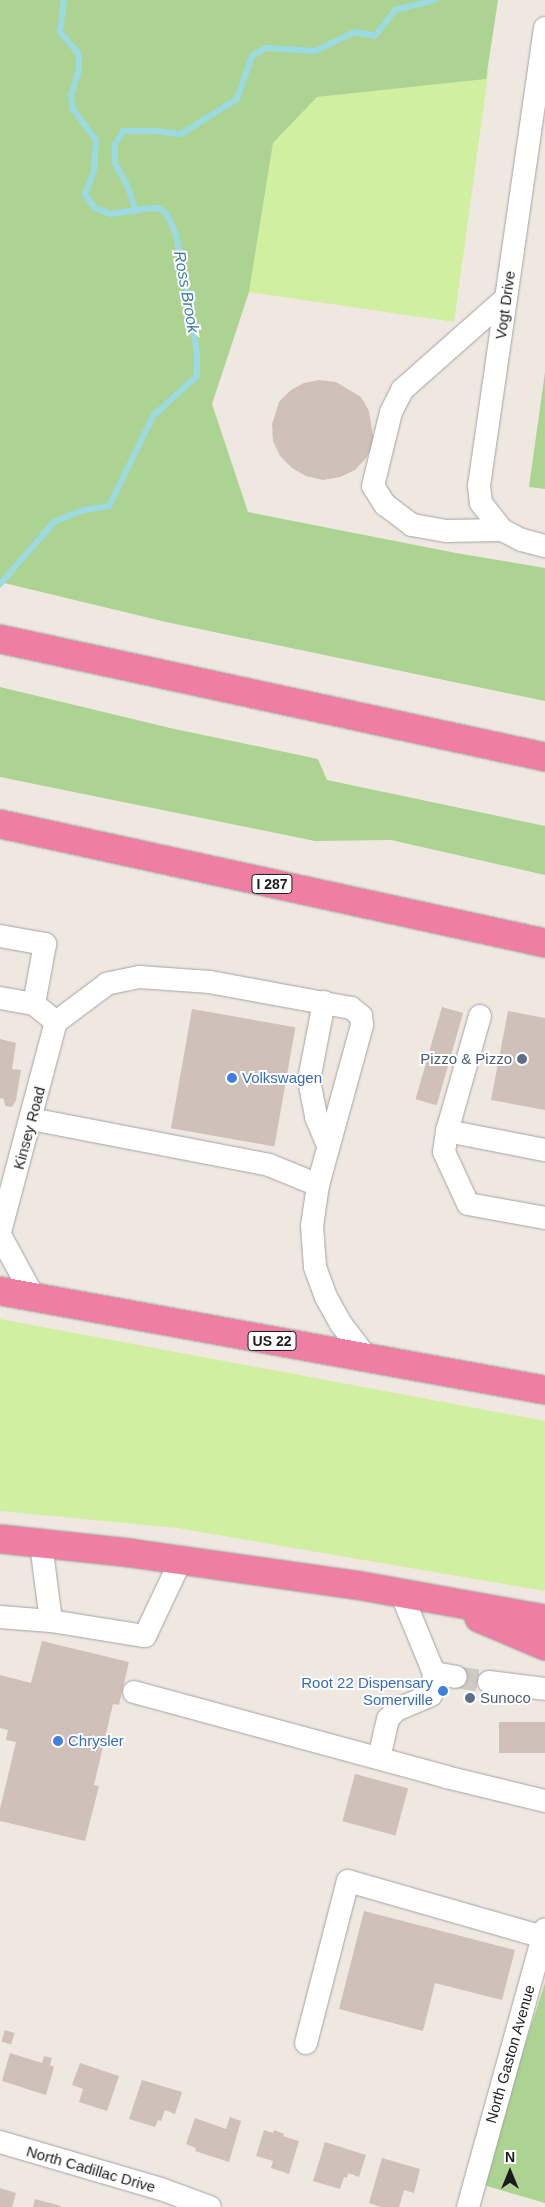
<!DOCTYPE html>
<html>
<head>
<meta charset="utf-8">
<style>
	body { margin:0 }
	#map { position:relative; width:545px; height:2207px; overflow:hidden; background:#efe8e0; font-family:Arial,sans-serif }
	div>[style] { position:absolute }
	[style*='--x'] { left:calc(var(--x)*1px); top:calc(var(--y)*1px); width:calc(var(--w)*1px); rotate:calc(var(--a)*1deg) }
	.grass>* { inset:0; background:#d1efa0 }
	.forest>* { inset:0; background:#acd391 }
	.stream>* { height:6px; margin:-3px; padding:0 3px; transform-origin:3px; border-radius:3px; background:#9cdae1 }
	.building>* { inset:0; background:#cfc0b9; transform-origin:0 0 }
	.minor-tunnel>* { height:22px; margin-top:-11px; transform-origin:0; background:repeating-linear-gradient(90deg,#cfc9c3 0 22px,transparent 0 33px) }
	.roads { filter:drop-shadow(0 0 1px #a3a3a3) drop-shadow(0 0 1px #a3a3a3) }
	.minor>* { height:22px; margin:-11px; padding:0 11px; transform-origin:11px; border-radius:11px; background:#fff }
	.highway>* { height:28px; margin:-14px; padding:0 14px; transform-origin:14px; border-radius:14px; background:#ef7fa2 }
	.dots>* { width:14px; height:14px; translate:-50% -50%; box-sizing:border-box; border:2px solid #fff; border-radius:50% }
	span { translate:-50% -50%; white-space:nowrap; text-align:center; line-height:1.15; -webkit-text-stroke:4px #fff; paint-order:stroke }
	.shield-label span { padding:1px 4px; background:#fff; border:1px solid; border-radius:4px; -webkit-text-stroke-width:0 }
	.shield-label { font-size:14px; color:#1c1c1c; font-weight:700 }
	.street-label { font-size:15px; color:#1c1c1c }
	.service-label { font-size:15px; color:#4e5e75 }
	.right { translate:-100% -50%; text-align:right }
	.left { translate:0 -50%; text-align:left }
	.shop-label { font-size:15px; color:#366cbe }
	.water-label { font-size:16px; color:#3b7ca5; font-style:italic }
	.north { position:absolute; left:485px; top:2147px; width:50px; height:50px; -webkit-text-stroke:4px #fff; paint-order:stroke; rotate:0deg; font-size:14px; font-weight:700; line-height:20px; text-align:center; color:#1c1c1c }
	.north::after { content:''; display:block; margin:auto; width:18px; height:22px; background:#1c1c1c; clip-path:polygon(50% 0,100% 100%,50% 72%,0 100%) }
</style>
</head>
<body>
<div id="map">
	<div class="grass">
		<div style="clip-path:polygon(489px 68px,454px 322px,249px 292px,273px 143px,317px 97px,485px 79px)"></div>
		<div style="clip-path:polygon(0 1319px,545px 1421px,545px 1591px,177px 1528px,0 1511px)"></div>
	</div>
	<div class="forest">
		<div style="clip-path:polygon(0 0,498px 0,486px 79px,317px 97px,273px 143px,249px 292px,212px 404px,248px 512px,456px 553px,545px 568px,545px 701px,166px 622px,0 582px)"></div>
		<div style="clip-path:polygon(545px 372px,545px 489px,529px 487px)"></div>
		<div style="clip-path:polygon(0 687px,170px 728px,318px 759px,327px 780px,545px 826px,545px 875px,391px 840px,315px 841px,0 777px)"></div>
		<div style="clip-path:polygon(545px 1983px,545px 2203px,480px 2184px)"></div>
	</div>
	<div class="stream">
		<div style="--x:136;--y:211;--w:28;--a:-109"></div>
		<div style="--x:127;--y:185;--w:25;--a:-119"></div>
		<div style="--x:115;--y:163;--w:19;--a:-90"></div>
		<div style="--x:115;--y:144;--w:15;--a:-58"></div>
		<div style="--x:123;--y:131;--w:32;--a:0"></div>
		<div style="--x:155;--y:131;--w:26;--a:7"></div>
		<div style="--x:181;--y:134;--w:66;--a:-32"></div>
		<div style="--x:237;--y:99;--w:46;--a:-70.8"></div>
		<div style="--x:252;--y:56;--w:16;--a:-30"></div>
		<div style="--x:266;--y:48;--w:49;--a:3.5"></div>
		<div style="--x:315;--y:51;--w:44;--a:-25.4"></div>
		<div style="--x:355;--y:32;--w:20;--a:11"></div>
		<div style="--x:375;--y:36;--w:33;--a:-52"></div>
		<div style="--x:395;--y:10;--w:41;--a:-14"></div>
		<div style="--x:0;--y:584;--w:82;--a:-48.9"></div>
		<div style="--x:54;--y:522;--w:32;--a:-22"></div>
		<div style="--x:84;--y:510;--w:25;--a:-9"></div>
		<div style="--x:109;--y:506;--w:100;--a:-63.9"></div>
		<div style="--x:153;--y:416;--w:59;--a:-42.3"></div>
		<div style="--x:197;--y:376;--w:23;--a:-90"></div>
		<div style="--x:197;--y:353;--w:121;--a:-100"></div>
		<div style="--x:176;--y:234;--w:23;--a:-115"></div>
		<div style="--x:166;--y:213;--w:9;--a:-148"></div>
		<div style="--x:158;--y:208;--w:8;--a:180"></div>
		<div style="--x:150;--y:208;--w:40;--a:171.5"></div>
		<div style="--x:110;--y:214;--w:16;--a:-158"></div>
		<div style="--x:95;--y:208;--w:17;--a:-126"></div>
		<div style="--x:85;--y:194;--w:26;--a:-69"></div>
		<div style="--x:94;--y:170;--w:30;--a:-86"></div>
		<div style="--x:96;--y:140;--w:39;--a:-127"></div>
		<div style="--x:73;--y:109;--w:13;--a:-99"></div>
		<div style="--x:71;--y:96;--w:28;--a:-73"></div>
		<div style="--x:79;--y:69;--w:15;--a:-90"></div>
		<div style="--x:79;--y:54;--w:29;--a:-131"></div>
		<div style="--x:60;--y:32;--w:32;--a:-83"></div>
	</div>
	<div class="building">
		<div style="clip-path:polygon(319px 380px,336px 382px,361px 397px,369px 411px,374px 442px,367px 457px,355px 470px,340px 477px,323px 480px,306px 476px,292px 468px,280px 456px,273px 441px,272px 424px,279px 402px,291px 390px,304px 383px)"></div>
		<div style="left:442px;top:1007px;width:22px;height:96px;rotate:16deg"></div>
		<div style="left:192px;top:1009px;width:105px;height:121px;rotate:10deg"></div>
		<div style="clip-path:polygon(508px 1011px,545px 1018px,545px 1110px,491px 1100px)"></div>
		<div style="clip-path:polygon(0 1039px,16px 1043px,12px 1069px,21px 1070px,16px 1100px,12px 1107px,5px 1106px,4px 1099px,0 1098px)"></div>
		<div style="clip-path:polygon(42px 1641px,129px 1662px,119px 1705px,113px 1704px,94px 1785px,99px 1786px,85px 1841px,0 1821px,0 1809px,16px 1742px,6px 1740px,8px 1730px,0 1728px,0 1675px,31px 1683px)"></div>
		<div style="left:545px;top:1722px;width:31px;height:46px;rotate:90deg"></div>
		<div style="left:355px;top:1774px;width:55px;height:49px;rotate:15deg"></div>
		<div style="clip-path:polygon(364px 1911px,515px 1950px,502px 2000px,435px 1983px,423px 2031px,339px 2009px)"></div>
		<div style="left:5px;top:2030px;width:10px;height:12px;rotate:17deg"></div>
		<div style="clip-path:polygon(10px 2053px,42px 2063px,44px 2056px,52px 2058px,50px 2065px,54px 2067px,46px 2095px,2px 2081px)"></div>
		<div style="clip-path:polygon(80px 2063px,119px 2076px,107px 2111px,79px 2102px,83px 2089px,72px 2085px)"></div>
		<div style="clip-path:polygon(142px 2080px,182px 2092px,175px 2114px,165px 2110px,161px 2121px,158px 2120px,155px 2127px,129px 2119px)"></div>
		<div style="clip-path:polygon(230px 2117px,241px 2121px,229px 2162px,195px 2151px,196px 2148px,186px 2144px,195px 2118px,226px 2129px)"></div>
		<div style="clip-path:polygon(264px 2130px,273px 2133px,274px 2130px,284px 2134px,283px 2136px,299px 2141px,289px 2174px,271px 2168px,273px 2161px,256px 2156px)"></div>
		<div style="clip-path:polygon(325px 2142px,366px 2155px,359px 2177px,348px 2173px,347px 2178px,344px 2177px,340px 2189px,313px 2181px)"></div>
		<div style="clip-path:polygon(382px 2158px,420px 2169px,414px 2193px,404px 2190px,399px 2207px,381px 2207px,369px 2203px)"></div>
		<div style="clip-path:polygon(0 2188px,16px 2193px,12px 2207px,0 2207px)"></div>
		<div style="clip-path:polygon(35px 2199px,61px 2206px,61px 2207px,33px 2207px)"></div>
	</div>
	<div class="minor-tunnel">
		<div style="--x:456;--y:1677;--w:33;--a:9"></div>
	</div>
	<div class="roads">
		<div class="minor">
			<div style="--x:545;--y:28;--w:462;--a:98.2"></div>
			<div style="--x:479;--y:485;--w:18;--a:84"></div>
			<div style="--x:481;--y:503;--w:34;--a:52"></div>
			<div style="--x:502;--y:530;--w:22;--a:27"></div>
			<div style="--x:522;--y:540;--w:24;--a:15"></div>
			<div style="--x:502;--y:530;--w:56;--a:179"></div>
			<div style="--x:446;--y:531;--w:35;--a:-170"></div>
			<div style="--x:412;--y:525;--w:34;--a:-143"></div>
			<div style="--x:385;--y:505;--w:22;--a:-122"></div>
			<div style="--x:373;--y:486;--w:76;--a:-76.3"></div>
			<div style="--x:391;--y:412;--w:25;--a:-63"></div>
			<div style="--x:402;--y:390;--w:139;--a:-41.5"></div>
			<div style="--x:0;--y:936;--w:46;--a:10.1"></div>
			<div style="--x:45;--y:944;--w:61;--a:100.4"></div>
			<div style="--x:34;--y:1004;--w:28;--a:39"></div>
			<div style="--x:0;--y:998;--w:35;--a:10"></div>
			<div style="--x:324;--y:1002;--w:79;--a:100.9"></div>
			<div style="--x:309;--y:1080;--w:38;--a:79"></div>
			<div style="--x:316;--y:1117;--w:30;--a:67"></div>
			<div style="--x:480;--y:1016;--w:120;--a:106"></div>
			<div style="--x:447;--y:1131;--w:21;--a:98"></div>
			<div style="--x:444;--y:1152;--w:57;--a:65.2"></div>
			<div style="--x:468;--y:1204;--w:78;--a:10.3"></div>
			<div style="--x:31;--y:1119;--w:242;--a:10.9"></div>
			<div style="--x:269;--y:1165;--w:53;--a:22.2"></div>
			<div style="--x:318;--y:1185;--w:166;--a:-74.6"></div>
			<div style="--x:362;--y:1025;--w:9;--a:-96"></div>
			<div style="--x:361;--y:1016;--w:13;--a:-141"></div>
			<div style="--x:351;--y:1008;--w:143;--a:-169.6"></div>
			<div style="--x:210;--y:982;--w:71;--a:-176"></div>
			<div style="--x:139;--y:977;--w:33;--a:168"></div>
			<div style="--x:107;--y:984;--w:64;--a:143.3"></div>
			<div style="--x:447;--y:1131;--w:100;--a:11"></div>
			<div style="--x:318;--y:1185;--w:41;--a:98.3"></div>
			<div style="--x:312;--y:1226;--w:41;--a:85.8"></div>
			<div style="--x:315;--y:1267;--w:32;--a:70"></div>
			<div style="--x:326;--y:1297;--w:31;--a:61"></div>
			<div style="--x:341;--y:1324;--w:43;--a:52.6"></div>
			<div style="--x:0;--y:1232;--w:217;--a:-75.1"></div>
			<div style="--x:0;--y:1235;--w:72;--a:61.6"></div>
			<div style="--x:41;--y:1544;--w:78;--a:82.6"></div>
			<div style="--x:51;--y:1621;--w:95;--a:9.1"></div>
			<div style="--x:145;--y:1636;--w:84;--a:-64.7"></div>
			<div style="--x:0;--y:1617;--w:51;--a:4.5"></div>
			<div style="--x:434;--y:1673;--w:22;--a:10"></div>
			<div style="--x:489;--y:1682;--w:56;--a:7.1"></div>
			<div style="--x:134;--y:1692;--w:323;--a:15.2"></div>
			<div style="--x:446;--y:1777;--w:102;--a:13.6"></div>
			<div style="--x:379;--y:1758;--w:40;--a:-77"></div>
			<div style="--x:388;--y:1719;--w:12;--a:-48"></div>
			<div style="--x:396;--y:1710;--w:38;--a:-23"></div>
			<div style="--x:431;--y:1695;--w:22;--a:-82"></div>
			<div style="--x:434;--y:1673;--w:87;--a:-112.4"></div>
			<div style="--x:306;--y:2043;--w:167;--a:-75.5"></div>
			<div style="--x:348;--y:1881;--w:203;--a:16"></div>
			<div style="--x:0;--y:2142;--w:168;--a:16.3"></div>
			<div style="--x:161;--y:2189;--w:52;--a:20.2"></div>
			<div style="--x:468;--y:2207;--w:288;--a:-74.5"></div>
		</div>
		<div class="highway">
			<div style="--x:0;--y:639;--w:558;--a:12.22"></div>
			<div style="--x:0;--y:824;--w:558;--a:12.32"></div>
			<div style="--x:0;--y:1291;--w:554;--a:10.3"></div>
			<div style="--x:0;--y:1539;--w:131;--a:6.1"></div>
			<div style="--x:130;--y:1553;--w:228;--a:8.1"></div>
			<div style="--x:356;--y:1585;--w:192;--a:10.2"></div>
			<div style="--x:479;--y:1618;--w:72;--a:23"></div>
		</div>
	</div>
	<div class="dots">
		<div style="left:522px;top:1059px;background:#5c6f8a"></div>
		<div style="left:232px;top:1078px;background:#3f7fe0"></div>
		<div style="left:443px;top:1691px;background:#3f7fe0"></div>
		<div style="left:470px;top:1698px;background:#5c6f8a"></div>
		<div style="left:58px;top:1741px;background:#3f7fe0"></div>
	</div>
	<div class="shield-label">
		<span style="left:272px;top:884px">I 287</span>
		<span style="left:272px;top:1341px">US 22</span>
	</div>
	<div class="street-label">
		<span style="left:505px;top:305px;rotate:-82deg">Vogt Drive</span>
		<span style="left:29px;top:1128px;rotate:-75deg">Kinsey Road</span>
		<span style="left:510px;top:2054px;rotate:-74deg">North Gaston Avenue</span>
		<span style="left:91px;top:2169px;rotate:16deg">North Cadillac Drive</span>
	</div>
	<div class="service-label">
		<span class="right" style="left:512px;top:1059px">Pizzo &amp; Pizzo</span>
		<span class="left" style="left:480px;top:1698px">Sunoco</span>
	</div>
	<div class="shop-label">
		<span class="left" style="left:242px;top:1078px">Volkswagen</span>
		<span class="right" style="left:433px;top:1691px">Root 22 Dispensary<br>Somerville</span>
		<span class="left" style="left:68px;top:1741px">Chrysler</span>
	</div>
	<div class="water-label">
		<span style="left:186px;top:292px;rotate:80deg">Ross Brook</span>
	</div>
	<div class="north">N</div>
</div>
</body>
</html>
